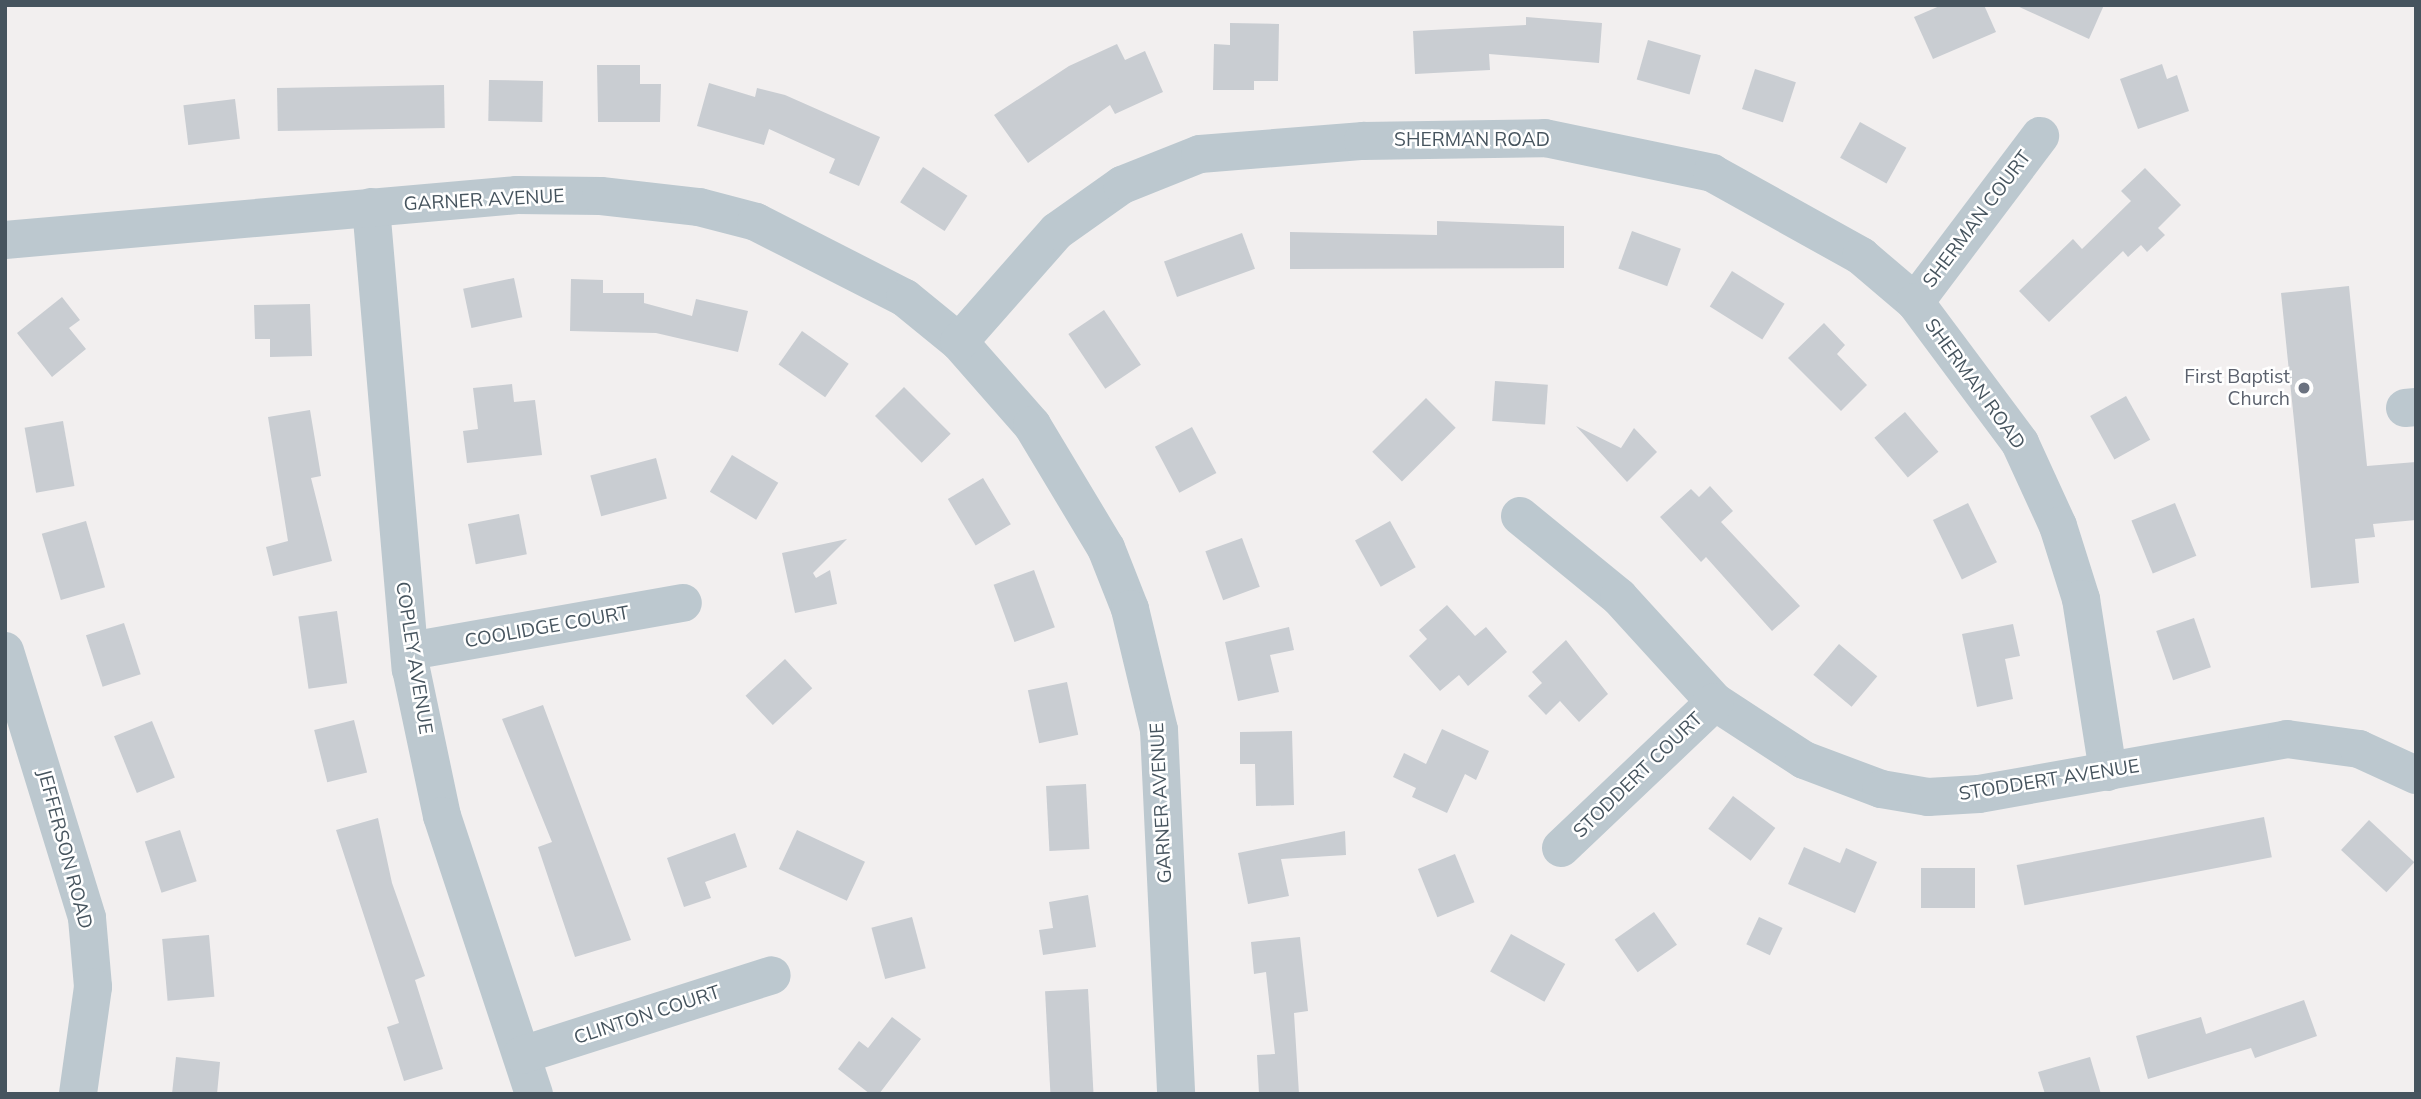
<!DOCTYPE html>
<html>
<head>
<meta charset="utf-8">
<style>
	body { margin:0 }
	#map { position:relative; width:2421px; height:1099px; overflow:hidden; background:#f2efef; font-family:Mulish,sans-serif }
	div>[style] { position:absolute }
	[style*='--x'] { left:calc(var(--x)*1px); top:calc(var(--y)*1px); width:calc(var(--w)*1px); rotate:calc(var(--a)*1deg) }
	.building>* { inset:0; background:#c9cdd2; transform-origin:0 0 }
	.minor>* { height:38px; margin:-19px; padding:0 19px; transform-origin:19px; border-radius:19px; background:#bcc8cf }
	.dots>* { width:19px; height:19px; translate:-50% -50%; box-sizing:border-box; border:4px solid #fff; border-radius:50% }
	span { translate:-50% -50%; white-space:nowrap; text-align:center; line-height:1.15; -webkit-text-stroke:5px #fff; paint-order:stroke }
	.street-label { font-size:19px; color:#46545e }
	.worship-label { font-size:19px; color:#5b616d }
	.right { translate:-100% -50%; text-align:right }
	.frame { position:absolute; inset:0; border:7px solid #46545e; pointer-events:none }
</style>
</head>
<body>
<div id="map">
	<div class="building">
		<div style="clip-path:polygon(1942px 5px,1984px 5px,1996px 32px,1933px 59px,1914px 17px)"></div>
		<div style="clip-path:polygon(2015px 5px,2104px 5px,2089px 39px)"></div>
		<div style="clip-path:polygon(1526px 17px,1602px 23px,1599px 63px,1489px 54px,1490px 70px,1415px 74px,1413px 31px,1526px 25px)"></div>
		<div style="clip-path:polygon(1230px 23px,1279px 24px,1278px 81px,1254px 81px,1254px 90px,1213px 90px,1214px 44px,1230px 45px)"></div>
		<div style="left:1648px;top:40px;width:55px;height:41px;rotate:16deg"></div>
		<div style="clip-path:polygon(1117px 44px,1125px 60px,1145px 51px,1163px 92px,1115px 114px,1110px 105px,1028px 163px,994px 115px,1069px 66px)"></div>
		<div style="clip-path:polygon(2162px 64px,2167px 79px,2177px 75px,2189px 111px,2138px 129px,2120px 79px)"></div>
		<div style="clip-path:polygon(597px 65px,640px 65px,640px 84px,661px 84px,660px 122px,598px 122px)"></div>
		<div style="left:1755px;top:69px;width:43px;height:42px;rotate:18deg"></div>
		<div style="left:489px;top:80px;width:54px;height:41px;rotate:1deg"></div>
		<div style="clip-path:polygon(709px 83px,755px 97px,757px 88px,785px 95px,880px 137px,859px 186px,829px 173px,835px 159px,769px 129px,764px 145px,697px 126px)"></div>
		<div style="left:444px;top:85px;width:43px;height:167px;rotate:89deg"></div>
		<div style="left:235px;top:99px;width:40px;height:52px;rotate:83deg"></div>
		<div style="left:1860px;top:122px;width:53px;height:41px;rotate:29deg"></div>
		<div style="left:923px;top:167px;width:53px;height:42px;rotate:33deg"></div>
		<div style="clip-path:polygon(2145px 168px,2181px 205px,2158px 228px,2165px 235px,2147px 252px,2141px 245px,2128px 257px,2123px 251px,2049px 322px,2019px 291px,2073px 239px,2082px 249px,2131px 201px,2121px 191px)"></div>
		<div style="clip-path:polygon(1437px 221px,1564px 226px,1564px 268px,1290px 269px,1290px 232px,1437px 235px)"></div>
		<div style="left:1632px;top:231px;width:52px;height:40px;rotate:20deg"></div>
		<div style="left:1242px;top:233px;width:38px;height:83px;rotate:70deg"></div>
		<div style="left:1732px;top:271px;width:62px;height:42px;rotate:32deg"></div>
		<div style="left:514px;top:278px;width:40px;height:52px;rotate:78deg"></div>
		<div style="clip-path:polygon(571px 279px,603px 280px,603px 293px,644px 293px,644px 303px,692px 316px,696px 299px,748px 311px,738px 352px,656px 333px,570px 331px)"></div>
		<div style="clip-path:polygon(2349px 286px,2367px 466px,2416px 462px,2416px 520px,2373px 524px,2375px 537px,2355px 539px,2359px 583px,2311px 588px,2281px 293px)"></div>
		<div style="clip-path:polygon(62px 297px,80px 320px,69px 328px,86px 349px,52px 377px,17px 333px)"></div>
		<div style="clip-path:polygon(310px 304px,312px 356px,270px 357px,270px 339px,255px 339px,254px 305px)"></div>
		<div style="left:1104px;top:310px;width:66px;height:43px;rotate:56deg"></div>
		<div style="clip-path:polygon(1824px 323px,1845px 345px,1837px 354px,1867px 385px,1841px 411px,1788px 358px)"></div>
		<div style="left:802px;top:331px;width:57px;height:41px;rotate:35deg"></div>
		<div style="left:1495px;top:381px;width:53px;height:40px;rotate:4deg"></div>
		<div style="clip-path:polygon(512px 384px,514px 402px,535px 400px,542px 455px,467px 463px,463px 431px,478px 429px,473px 388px)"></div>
		<div style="left:904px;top:387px;width:66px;height:41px;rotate:45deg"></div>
		<div style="left:2126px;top:396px;width:50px;height:41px;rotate:61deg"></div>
		<div style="left:1426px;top:398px;width:42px;height:76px;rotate:45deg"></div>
		<div style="clip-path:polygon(310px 410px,321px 476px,311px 478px,332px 561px,273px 576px,266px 547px,288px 541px,268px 417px)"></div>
		<div style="left:1905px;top:412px;width:52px;height:40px;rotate:50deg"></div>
		<div style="left:63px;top:421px;width:66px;height:39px;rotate:80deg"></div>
		<div style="clip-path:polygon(1576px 426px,1621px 448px,1634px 428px,1657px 452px,1627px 482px)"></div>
		<div style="left:1192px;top:427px;width:52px;height:42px;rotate:62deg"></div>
		<div style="left:732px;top:455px;width:54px;height:43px;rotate:31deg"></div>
		<div style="left:656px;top:458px;width:42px;height:68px;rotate:75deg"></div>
		<div style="left:983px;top:478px;width:54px;height:41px;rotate:59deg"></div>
		<div style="clip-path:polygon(1710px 486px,1733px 511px,1721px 522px,1800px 606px,1772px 631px,1706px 557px,1701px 562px,1660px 517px,1691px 489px,1699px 497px)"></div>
		<div style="left:1968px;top:503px;width:66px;height:39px;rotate:64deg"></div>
		<div style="left:2175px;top:503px;width:57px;height:47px;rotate:68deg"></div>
		<div style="left:519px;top:514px;width:41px;height:52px;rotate:79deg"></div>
		<div style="left:86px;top:521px;width:69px;height:46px;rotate:74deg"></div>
		<div style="left:1390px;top:521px;width:53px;height:40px;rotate:61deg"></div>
		<div style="left:1242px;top:538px;width:52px;height:39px;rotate:70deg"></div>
		<div style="clip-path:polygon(847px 539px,813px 573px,816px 578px,830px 570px,837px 604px,795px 613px,782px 553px)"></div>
		<div style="left:1034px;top:570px;width:61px;height:43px;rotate:70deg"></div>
		<div style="clip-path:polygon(1447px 605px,1475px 636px,1486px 627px,1507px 652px,1468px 686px,1459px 675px,1440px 691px,1409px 656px,1427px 639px,1419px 630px)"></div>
		<div style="left:337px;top:611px;width:73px;height:39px;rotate:82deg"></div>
		<div style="left:2194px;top:618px;width:52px;height:40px;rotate:71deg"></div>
		<div style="left:124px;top:623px;width:54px;height:40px;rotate:72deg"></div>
		<div style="clip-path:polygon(2013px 624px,2020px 656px,2005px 659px,2013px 699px,1977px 707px,1962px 634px)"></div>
		<div style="clip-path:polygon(1289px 627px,1294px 650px,1270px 655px,1279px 692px,1238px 701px,1225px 642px)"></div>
		<div style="clip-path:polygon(1566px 640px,1608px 694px,1579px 722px,1560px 701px,1546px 715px,1528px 696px,1542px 683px,1532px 672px)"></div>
		<div style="left:1839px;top:644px;width:50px;height:40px;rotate:40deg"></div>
		<div style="left:785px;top:659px;width:40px;height:54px;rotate:47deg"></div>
		<div style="left:1067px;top:682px;width:54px;height:40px;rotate:78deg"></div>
		<div style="clip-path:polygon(543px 705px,631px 940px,575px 957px,538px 847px,552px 842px,502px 719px)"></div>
		<div style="left:354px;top:720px;width:54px;height:41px;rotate:76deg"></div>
		<div style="left:152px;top:721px;width:61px;height:41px;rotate:68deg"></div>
		<div style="clip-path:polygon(1442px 729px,1489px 751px,1476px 780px,1465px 774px,1447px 813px,1412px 797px,1416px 788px,1393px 777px,1404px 753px,1426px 764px)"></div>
		<div style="clip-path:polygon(1292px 731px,1294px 805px,1256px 806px,1255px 764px,1240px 764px,1240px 732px)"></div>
		<div style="left:1086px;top:784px;width:65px;height:40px;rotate:87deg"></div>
		<div style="left:1733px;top:796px;width:53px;height:41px;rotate:37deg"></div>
		<div style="left:2264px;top:817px;width:41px;height:252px;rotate:79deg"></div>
		<div style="clip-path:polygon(378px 818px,392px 883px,425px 976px,415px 980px,443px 1069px,404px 1081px,387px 1027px,399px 1023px,336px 830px)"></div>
		<div style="left:2369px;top:820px;width:62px;height:41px;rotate:43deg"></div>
		<div style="left:180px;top:830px;width:54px;height:37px;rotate:72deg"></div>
		<div style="left:797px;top:830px;width:75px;height:43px;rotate:25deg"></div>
		<div style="clip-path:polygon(1345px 831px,1346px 855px,1281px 859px,1289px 896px,1248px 904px,1238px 853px)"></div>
		<div style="clip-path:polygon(735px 833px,747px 867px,705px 882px,711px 898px,684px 907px,667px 858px)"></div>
		<div style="clip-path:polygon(1804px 847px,1840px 863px,1846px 848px,1877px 862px,1855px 913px,1788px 884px)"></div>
		<div style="left:1455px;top:854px;width:52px;height:40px;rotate:68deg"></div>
		<div style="left:1921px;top:868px;width:54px;height:40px"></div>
		<div style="clip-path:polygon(1088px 895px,1096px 947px,1043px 955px,1039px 930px,1053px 928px,1049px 902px)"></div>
		<div style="left:1654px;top:912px;width:40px;height:48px;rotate:55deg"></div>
		<div style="left:912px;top:917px;width:53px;height:42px;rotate:75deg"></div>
		<div style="left:1759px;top:917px;width:26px;height:30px;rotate:25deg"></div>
		<div style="left:1511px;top:934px;width:62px;height:43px;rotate:29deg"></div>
		<div style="left:209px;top:935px;width:62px;height:47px;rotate:85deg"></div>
		<div style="clip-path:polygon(1300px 937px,1308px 1011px,1294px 1013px,1299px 1094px,1259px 1094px,1257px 1055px,1275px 1054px,1266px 972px,1254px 974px,1251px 942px)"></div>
		<div style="left:1088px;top:989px;width:105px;height:43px;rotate:87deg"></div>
		<div style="clip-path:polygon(2304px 1000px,2317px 1036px,2255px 1058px,2251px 1048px,2148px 1079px,2136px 1036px,2201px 1017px,2206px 1034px)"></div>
		<div style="clip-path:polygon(892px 1017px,921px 1039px,879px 1094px,870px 1094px,838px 1069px,859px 1041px,868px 1048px)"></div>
		<div style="clip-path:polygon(176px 1057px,220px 1062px,217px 1094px,172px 1094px)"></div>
		<div style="clip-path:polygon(2090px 1057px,2101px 1094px,2045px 1094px,2038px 1072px)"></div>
	</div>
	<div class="minor">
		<div style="--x:371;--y:207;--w:464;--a:85.1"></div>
		<div style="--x:411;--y:669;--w:150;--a:78.1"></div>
		<div style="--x:442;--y:816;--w:293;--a:71.7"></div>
		<div style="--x:5;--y:240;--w:514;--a:-5.02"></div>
		<div style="--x:517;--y:195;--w:84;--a:0.7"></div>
		<div style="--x:601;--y:196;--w:99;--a:6.4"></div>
		<div style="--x:699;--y:207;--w:59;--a:14.7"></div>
		<div style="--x:756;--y:222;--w:167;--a:27"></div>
		<div style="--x:905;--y:298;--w:70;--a:39.2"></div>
		<div style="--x:959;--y:342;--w:111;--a:48.7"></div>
		<div style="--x:1032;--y:425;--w:144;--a:59"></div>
		<div style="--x:1106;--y:548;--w:66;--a:68.5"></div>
		<div style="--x:1130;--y:609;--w:124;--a:76.5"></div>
		<div style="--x:1159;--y:730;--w:364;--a:87.3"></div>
		<div style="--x:1915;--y:302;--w:208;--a:-53"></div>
		<div style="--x:959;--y:342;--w:148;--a:-48.6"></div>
		<div style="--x:1057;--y:231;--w:80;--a:-35.3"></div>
		<div style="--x:1122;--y:185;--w:84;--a:-21.7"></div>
		<div style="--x:1200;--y:154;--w:164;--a:-4.6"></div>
		<div style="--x:1363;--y:141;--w:182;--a:-0.9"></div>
		<div style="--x:1545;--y:138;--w:171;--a:11.8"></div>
		<div style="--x:1712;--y:173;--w:171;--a:29.1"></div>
		<div style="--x:1861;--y:256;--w:71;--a:40.4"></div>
		<div style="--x:1915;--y:302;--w:176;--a:53.3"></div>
		<div style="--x:2020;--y:443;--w:91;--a:65.4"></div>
		<div style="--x:2058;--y:526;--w:77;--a:72.5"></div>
		<div style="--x:2081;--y:599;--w:175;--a:81.1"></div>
		<div style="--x:2405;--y:408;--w:11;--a:-5"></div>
		<div style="--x:1520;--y:516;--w:128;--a:39.3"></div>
		<div style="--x:1619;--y:597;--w:142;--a:47.6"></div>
		<div style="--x:1715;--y:702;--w:106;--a:33.1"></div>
		<div style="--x:1804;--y:760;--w:82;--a:20.6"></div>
		<div style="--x:1881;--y:789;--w:48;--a:9.7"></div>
		<div style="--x:1928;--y:797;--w:51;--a:-3.4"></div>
		<div style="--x:1979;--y:794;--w:313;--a:-10.1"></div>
		<div style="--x:2287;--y:739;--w:73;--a:7.9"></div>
		<div style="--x:2359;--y:749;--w:63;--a:24.5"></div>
		<div style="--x:5;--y:651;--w:279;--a:72.9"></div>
		<div style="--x:87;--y:918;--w:69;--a:85"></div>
		<div style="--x:93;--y:987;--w:108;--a:98"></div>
		<div style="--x:410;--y:651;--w:277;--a:-10"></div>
		<div style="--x:1561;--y:848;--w:212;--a:-43.5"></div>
		<div style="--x:522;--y:1055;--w:262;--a:-17.7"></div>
	</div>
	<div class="dots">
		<div style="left:2304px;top:388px;background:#6b7280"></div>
	</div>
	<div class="street-label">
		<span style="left:1472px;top:140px">SHERMAN ROAD</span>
		<span style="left:484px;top:200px;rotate:-3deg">GARNER AVENUE</span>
		<span style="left:1977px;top:219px;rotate:-53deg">SHERMAN COURT</span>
		<span style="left:1975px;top:384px;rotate:54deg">SHERMAN ROAD</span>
		<span style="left:547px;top:627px;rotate:-10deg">COOLIDGE COURT</span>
		<span style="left:414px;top:658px;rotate:81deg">COPLEY AVENUE</span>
		<span style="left:1638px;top:775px;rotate:-44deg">STODDERT COURT</span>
		<span style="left:2049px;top:780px;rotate:-9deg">STODDERT AVENUE</span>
		<span style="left:1161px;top:803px;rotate:-93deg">GARNER AVENUE</span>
		<span style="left:65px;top:849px;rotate:75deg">JEFFERSON ROAD</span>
		<span style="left:647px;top:1015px;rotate:-18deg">CLINTON COURT</span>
	</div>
	<div class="worship-label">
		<span class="right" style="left:2290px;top:388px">First Baptist<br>Church</span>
	</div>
	<div class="frame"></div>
</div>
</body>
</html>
